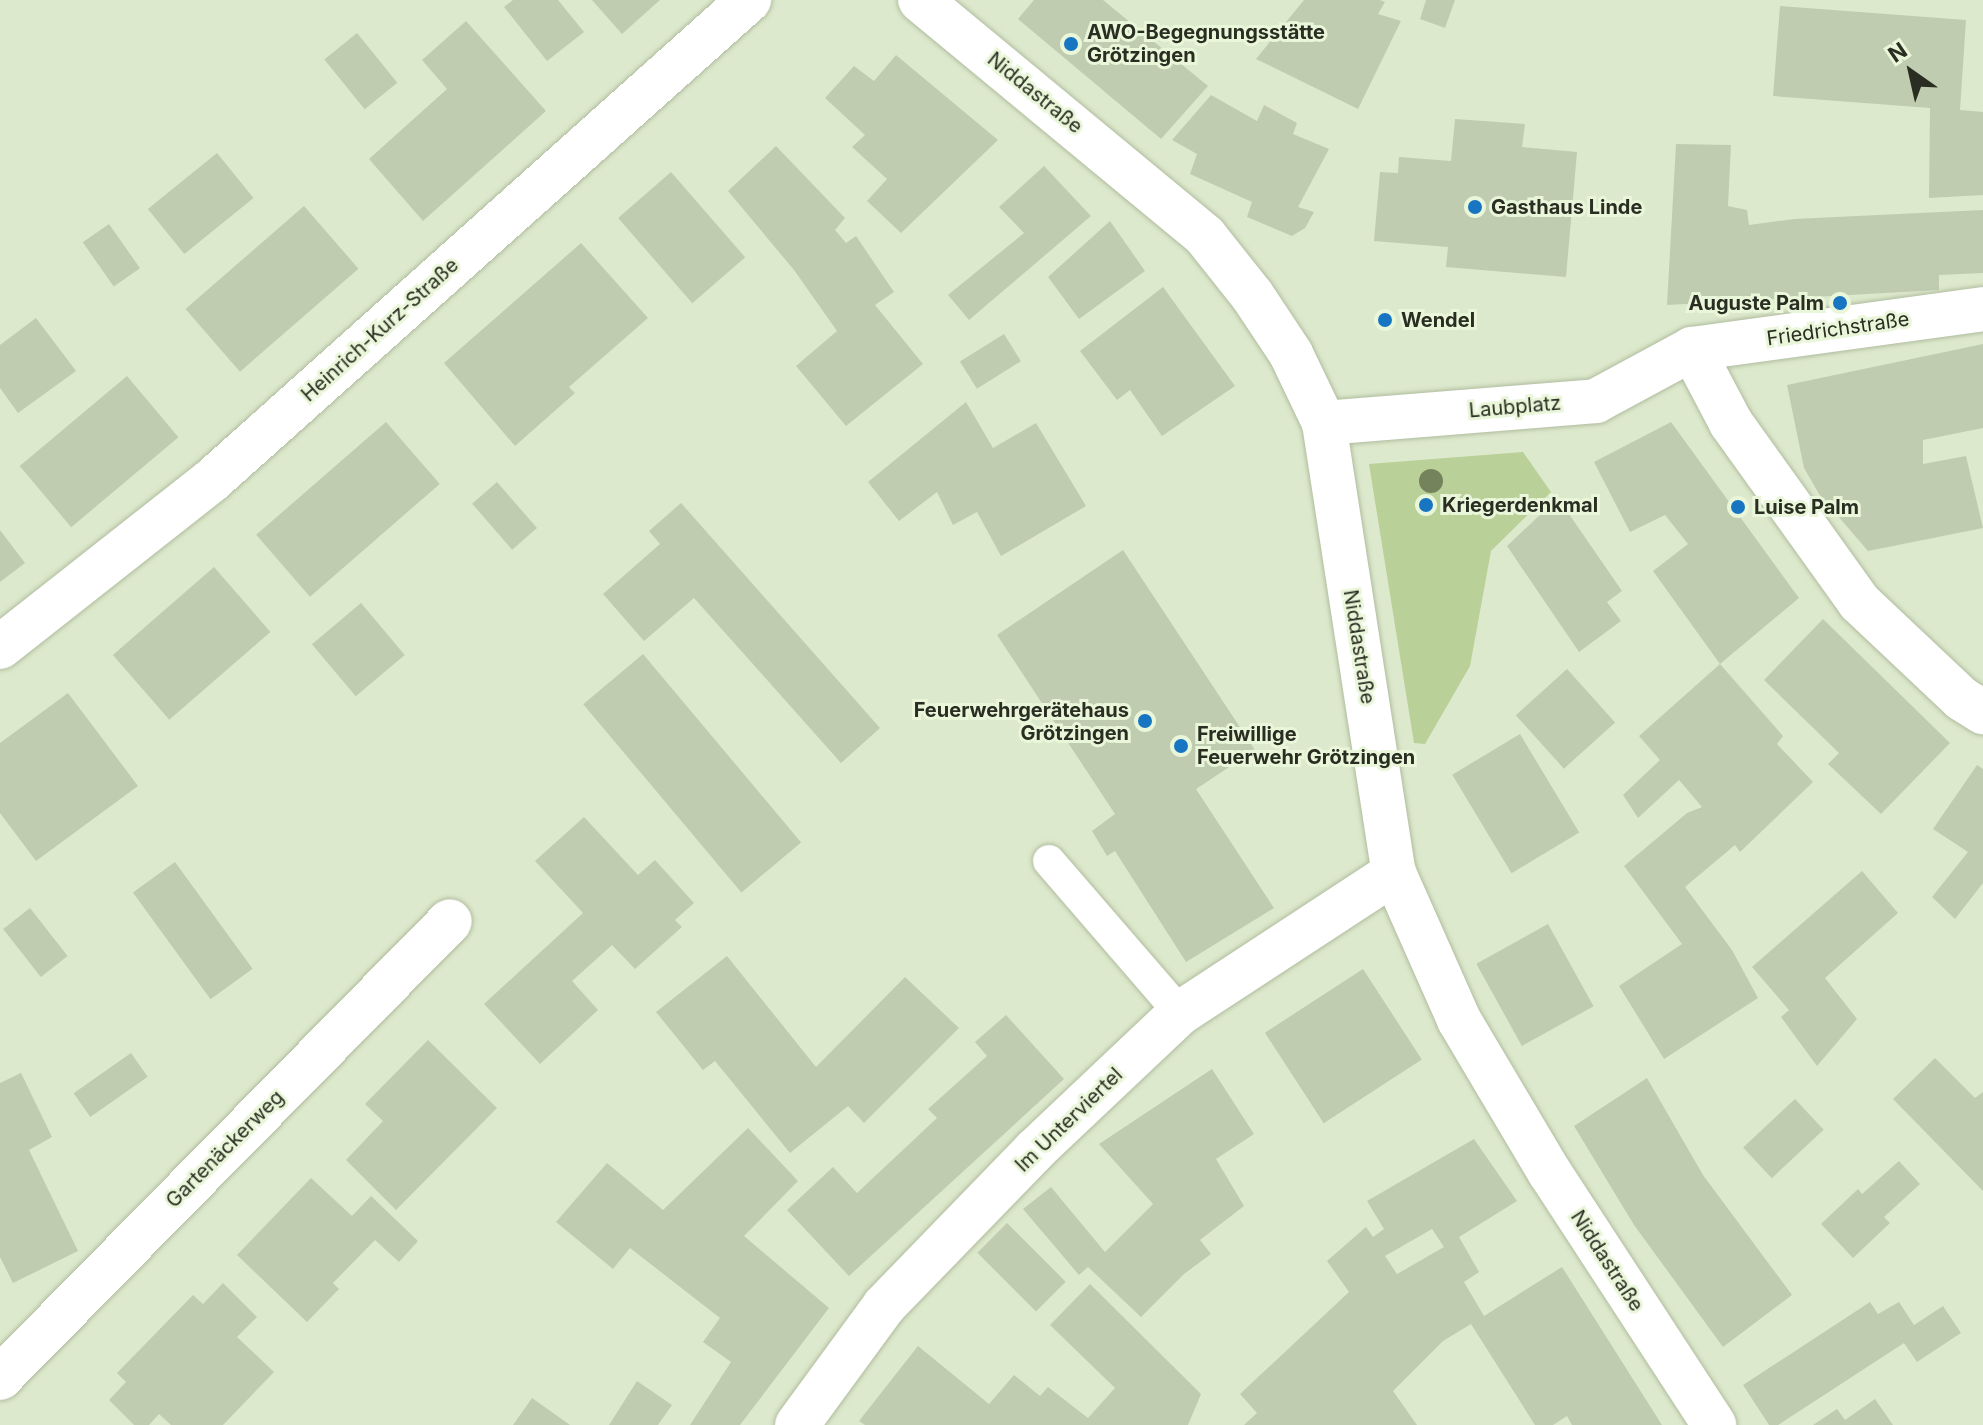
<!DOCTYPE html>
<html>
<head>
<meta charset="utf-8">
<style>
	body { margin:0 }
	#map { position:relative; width:1983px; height:1425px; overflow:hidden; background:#dde9cc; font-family:Inter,sans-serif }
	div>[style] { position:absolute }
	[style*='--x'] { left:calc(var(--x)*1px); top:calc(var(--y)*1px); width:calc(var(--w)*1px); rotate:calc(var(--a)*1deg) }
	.green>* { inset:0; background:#b9d098 }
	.building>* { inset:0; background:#c0ccaf; transform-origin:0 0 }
	.roads { filter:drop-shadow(0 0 2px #b0bc9f) drop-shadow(0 0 2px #b0bc9f) }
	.service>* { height:32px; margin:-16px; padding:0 16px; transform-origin:16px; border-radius:16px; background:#fff }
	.minor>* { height:44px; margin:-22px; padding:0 22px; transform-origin:22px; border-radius:22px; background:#fff }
	.trees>* { width:24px; height:24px; margin:-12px; border-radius:50%; background:#75835c }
	.dots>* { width:22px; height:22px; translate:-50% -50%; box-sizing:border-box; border:4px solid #eaf6d9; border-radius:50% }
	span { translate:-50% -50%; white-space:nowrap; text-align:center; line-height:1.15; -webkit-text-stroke:6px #eaf6d9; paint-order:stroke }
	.poi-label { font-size:20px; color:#292d22; font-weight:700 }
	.left { translate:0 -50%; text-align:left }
	.right { translate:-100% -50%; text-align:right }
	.street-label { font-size:20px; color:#292d22 }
	.north { position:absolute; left:1871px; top:32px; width:80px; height:80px; -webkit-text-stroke:6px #eaf6d9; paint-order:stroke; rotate:326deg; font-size:22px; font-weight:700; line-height:32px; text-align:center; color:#292d22 }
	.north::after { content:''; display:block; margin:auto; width:28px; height:36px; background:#292d22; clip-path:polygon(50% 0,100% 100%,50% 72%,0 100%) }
</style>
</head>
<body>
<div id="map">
	<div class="green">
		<div style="clip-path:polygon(1523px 452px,1551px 492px,1491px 551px,1470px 666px,1425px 744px,1414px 743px,1369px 464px)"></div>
	</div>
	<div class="building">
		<div style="clip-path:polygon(513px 0,558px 0,584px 32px,547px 61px,504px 7px)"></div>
		<div style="clip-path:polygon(592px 0,660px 0,622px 34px)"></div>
		<div style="clip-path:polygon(1034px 0,1103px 0,1208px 86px,1161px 139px,1018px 19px)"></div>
		<div style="clip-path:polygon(1304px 0,1380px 0,1385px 2px,1378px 14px,1401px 21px,1358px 109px,1256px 59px)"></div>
		<div style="clip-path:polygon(1426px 0,1455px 0,1445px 28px,1420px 19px)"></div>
		<div style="clip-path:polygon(1780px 6px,1966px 20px,1960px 110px,1983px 112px,1983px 195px,1929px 198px,1930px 108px,1773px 96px)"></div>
		<div style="clip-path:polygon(466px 21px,546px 111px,423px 221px,369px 159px,447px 89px,422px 60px)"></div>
		<div style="left:357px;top:33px;width:64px;height:42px;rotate:51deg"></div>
		<div style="clip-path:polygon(896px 55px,998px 140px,901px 233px,867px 201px,887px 179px,852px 147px,865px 135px,825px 98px,854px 66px,874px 81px)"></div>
		<div style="clip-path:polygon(1211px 95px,1257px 121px,1264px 105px,1297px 123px,1293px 134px,1329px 149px,1298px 207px,1314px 212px,1305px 228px,1292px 236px,1247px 217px,1252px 202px,1190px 174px,1197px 154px,1172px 140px)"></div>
		<div style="clip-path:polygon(1455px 119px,1525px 124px,1522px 147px,1577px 152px,1566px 277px,1446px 267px,1448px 247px,1374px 241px,1380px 172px,1398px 173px,1399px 157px,1451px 161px)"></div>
		<div style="clip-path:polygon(1676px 144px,1731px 145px,1728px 206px,1747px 210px,1749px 225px,1794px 219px,1983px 210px,1983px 273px,1939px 275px,1939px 290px,1667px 305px)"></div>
		<div style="clip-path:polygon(776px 146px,845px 218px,835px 230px,846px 243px,856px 236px,894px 292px,875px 305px,923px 364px,846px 426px,796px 366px,837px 331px,794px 270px,728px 191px)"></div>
		<div style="left:217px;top:153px;width:58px;height:89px;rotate:51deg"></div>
		<div style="clip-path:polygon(1044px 166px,1091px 216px,969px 320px,948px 295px,1024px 233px,999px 207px)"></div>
		<div style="left:671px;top:172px;width:113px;height:70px;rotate:49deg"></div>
		<div style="left:304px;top:206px;width:83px;height:157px;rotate:49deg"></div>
		<div style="clip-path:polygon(1110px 221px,1145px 271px,1079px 319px,1048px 277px)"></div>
		<div style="left:109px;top:224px;width:54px;height:32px;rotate:55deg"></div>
		<div style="clip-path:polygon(581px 243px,648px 318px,569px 387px,575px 393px,515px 446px,444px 363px)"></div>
		<div style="clip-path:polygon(1163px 287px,1235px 386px,1162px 436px,1130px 390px,1117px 400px,1080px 351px)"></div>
		<div style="clip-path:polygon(36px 318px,76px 371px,18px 413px,0 388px,0 345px)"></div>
		<div style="left:1004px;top:334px;width:32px;height:52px;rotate:58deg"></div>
		<div style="clip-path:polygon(1983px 344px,1983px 428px,1923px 440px,1923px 464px,1966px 456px,1983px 528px,1868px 551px,1819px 494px,1804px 468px,1787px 385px)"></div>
		<div style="left:127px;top:376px;width:80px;height:140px;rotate:50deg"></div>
		<div style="clip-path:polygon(966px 402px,993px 448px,1036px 423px,1086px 506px,1001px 556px,977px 512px,953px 525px,937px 492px,899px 521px,868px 482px)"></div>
		<div style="left:386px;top:422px;width:82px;height:172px;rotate:49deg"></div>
		<div style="clip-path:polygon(1671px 422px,1799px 598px,1720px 664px,1653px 571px,1688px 544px,1665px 515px,1630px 532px,1594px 462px)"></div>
		<div style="left:497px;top:482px;width:61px;height:33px;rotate:49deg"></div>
		<div style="clip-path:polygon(1558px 498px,1622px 591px,1607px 602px,1621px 621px,1579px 652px,1507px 546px)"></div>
		<div style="clip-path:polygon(681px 503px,880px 728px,841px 763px,694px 598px,644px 641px,603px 594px,660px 544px,649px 531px)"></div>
		<div style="clip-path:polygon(0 530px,25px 563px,0 582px)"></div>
		<div style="clip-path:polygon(1123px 550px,1255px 750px,1196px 789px,1274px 908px,1186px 962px,1115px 851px,1107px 856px,1092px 831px,1115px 814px,997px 635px)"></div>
		<div style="left:214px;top:567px;width:86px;height:134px;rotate:49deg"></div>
		<div style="left:361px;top:603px;width:68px;height:64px;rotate:50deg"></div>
		<div style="clip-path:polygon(1823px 619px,1950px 743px,1881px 814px,1828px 764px,1839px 753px,1764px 680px)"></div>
		<div style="left:643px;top:654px;width:246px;height:78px;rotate:50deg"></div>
		<div style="clip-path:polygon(1720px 664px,1783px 736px,1777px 744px,1813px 782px,1740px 852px,1735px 845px,1685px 887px,1732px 950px,1758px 998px,1664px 1059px,1619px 986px,1682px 944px,1624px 866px,1687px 813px,1702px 807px,1679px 780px,1638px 818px,1623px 795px,1660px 760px,1639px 736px)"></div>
		<div style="left:1567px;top:669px;width:72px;height:69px;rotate:48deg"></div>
		<div style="clip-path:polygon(68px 693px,138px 786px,36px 861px,0 813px,0 743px)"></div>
		<div style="left:1520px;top:734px;width:115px;height:79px;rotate:59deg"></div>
		<div style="clip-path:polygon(1977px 765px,1983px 769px,1983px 883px,1955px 919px,1932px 897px,1968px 852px,1933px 829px)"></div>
		<div style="clip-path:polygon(584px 817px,638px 875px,655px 860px,694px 903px,675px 920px,682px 927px,635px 969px,612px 945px,572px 981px,598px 1010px,540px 1064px,484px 1004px,583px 913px,535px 861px)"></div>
		<div style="left:175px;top:862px;width:132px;height:52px;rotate:54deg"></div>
		<div style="clip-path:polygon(1862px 871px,1898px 913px,1825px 978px,1857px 1019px,1817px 1066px,1781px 1017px,1789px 1010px,1752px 967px)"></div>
		<div style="left:30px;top:908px;width:61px;height:34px;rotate:52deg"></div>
		<div style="left:1548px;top:924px;width:94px;height:82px;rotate:61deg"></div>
		<div style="clip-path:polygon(727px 956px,816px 1067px,905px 977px,959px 1028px,864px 1123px,848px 1106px,790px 1153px,715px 1061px,703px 1070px,656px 1012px)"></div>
		<div style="left:1363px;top:969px;width:108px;height:117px;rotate:57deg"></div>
		<div style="clip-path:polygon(1006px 1015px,1064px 1079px,849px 1276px,787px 1210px,833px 1167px,857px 1193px,937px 1118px,928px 1109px,987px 1056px,975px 1042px)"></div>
		<div style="clip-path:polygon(428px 1040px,497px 1108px,396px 1210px,346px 1160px,383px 1121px,365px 1104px)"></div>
		<div style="left:131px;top:1053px;width:29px;height:70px;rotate:55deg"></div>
		<div style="clip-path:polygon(1935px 1058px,1975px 1098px,1983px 1092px,1983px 1191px,1893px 1099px)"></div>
		<div style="clip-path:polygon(1212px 1069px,1254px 1134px,1216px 1159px,1244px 1206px,1200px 1240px,1211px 1254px,1184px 1274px,1141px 1317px,1088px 1267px,1079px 1275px,1023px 1209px,1051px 1187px,1105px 1252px,1153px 1204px,1099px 1144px)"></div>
		<div style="clip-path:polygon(21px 1073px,52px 1137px,29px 1150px,78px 1251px,13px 1283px,0 1257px,0 1083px)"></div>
		<div style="clip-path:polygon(1647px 1078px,1703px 1175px,1792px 1295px,1723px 1347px,1634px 1225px,1574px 1126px)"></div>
		<div style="left:1795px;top:1099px;width:42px;height:71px;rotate:47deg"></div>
		<div style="clip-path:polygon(748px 1128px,798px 1181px,744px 1236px,829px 1308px,740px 1425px,690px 1425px,731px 1362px,703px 1342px,720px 1318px,630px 1248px,613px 1269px,556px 1222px,607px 1163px,663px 1210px)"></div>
		<div style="clip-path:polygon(evenodd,1474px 1139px,1517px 1201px,1459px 1237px,1479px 1272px,1464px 1282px,1484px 1316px,1562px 1267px,1662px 1425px,1572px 1425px,1567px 1416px,1553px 1425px,1535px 1425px,1471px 1324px,1443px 1341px,1393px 1391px,1417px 1425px,1244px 1425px,1257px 1413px,1240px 1394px,1349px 1292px,1327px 1261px,1366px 1227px,1373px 1237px,1384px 1229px,1367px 1201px,1474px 1139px,1432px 1229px,1444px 1247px,1397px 1274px,1385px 1256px,1432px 1229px)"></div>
		<div style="clip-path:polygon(1899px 1161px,1920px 1184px,1884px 1217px,1890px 1223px,1853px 1258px,1821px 1224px,1858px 1189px,1862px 1194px)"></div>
		<div style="clip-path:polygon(311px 1178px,352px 1216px,371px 1196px,418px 1241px,399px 1262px,375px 1240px,333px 1283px,339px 1289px,307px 1322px,237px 1255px)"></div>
		<div style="left:1007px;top:1223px;width:83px;height:42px;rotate:45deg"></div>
		<div style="clip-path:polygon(223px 1283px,257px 1317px,237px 1337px,274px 1372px,223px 1425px,171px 1425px,159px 1414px,149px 1425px,134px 1425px,109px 1400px,126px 1382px,117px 1373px,193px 1295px,203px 1304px)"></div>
		<div style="clip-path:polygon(1090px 1284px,1201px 1394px,1188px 1425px,865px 1425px,859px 1421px,918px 1346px,989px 1404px,1014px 1375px,1040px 1396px,1048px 1387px,1088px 1418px,1115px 1388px,1050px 1325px)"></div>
		<div style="clip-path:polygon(1870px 1302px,1878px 1314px,1899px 1302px,1914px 1325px,1943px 1306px,1961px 1333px,1917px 1362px,1904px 1343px,1778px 1425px,1769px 1425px,1743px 1385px)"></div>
		<div style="clip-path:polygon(637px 1381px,672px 1405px,658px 1425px,609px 1425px)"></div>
		<div style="clip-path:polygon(532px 1398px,570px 1425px,513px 1425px)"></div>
		<div style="clip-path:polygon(1875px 1399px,1893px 1425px,1813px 1425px,1837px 1409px,1845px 1420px)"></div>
	</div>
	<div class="roads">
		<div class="service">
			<div style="--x:1049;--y:861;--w:201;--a:49.2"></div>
		</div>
		<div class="minor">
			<div style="--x:920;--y:0;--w:370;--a:39.6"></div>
			<div style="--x:1205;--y:236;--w:75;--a:51.5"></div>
			<div style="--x:1252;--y:295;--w:71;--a:56.5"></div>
			<div style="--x:1291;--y:354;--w:76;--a:64.4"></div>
			<div style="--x:1324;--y:423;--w:455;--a:81.2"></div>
			<div style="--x:1394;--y:873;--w:161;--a:66.1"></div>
			<div style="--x:1459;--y:1020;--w:178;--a:59.3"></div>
			<div style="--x:1550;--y:1173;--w:301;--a:56.9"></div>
			<div style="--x:1692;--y:349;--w:84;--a:62.2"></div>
			<div style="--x:1731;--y:423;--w:220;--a:54.4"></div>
			<div style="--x:1859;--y:602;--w:141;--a:43.3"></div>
			<div style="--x:1962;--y:699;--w:25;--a:32"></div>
			<div style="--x:1324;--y:423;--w:273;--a:-4.6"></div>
			<div style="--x:1596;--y:401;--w:109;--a:-28.4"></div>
			<div style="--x:1692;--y:349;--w:294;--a:-7.8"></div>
			<div style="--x:0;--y:647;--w:268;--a:-38.2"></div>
			<div style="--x:211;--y:481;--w:722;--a:-41.8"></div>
			<div style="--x:0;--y:1378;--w:641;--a:-45.44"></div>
			<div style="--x:797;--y:1425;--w:147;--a:-53.8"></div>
			<div style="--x:884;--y:1306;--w:217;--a:-45.9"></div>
			<div style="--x:1035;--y:1150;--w:199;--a:-43.4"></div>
			<div style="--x:1180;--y:1013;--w:256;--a:-33.2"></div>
		</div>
	</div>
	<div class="trees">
		<div style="left:1431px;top:481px"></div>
	</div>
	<div class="dots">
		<div style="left:1071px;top:44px;background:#1875c1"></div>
		<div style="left:1475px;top:207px;background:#1875c1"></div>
		<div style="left:1840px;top:303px;background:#1875c1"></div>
		<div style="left:1385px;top:320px;background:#1875c1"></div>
		<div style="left:1426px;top:505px;background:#1875c1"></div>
		<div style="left:1738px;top:507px;background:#1875c1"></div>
		<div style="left:1145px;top:721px;background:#1875c1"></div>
		<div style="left:1181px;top:746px;background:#1875c1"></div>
	</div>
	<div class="poi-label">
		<span class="left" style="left:1087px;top:44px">AWO-Begegnungsstätte<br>Grötzingen</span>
		<span class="left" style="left:1491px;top:207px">Gasthaus Linde</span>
		<span class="right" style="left:1824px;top:303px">Auguste Palm</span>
		<span class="left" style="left:1401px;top:320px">Wendel</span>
		<span class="left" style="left:1442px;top:505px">Kriegerdenkmal</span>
		<span class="left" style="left:1754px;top:507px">Luise Palm</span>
		<span class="right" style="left:1129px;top:722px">Feuerwehrgerätehaus<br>Grötzingen</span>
		<span class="left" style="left:1197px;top:746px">Freiwillige<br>Feuerwehr Grötzingen</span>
	</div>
	<div class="street-label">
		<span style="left:1035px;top:93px;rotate:39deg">Niddastraße</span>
		<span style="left:1838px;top:329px;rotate:-8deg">Friedrichstraße</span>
		<span style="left:380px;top:330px;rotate:-42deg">Heinrich-Kurz-Straße</span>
		<span style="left:1515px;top:407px;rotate:-5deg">Laubplatz</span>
		<span style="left:1359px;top:647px;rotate:81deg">Niddastraße</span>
		<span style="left:1069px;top:1120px;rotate:-44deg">Im Unterviertel</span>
		<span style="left:225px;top:1149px;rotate:-45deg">Gartenäckerweg</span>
		<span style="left:1607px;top:1261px;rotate:57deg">Niddastraße</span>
	</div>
	<div class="north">N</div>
</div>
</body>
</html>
